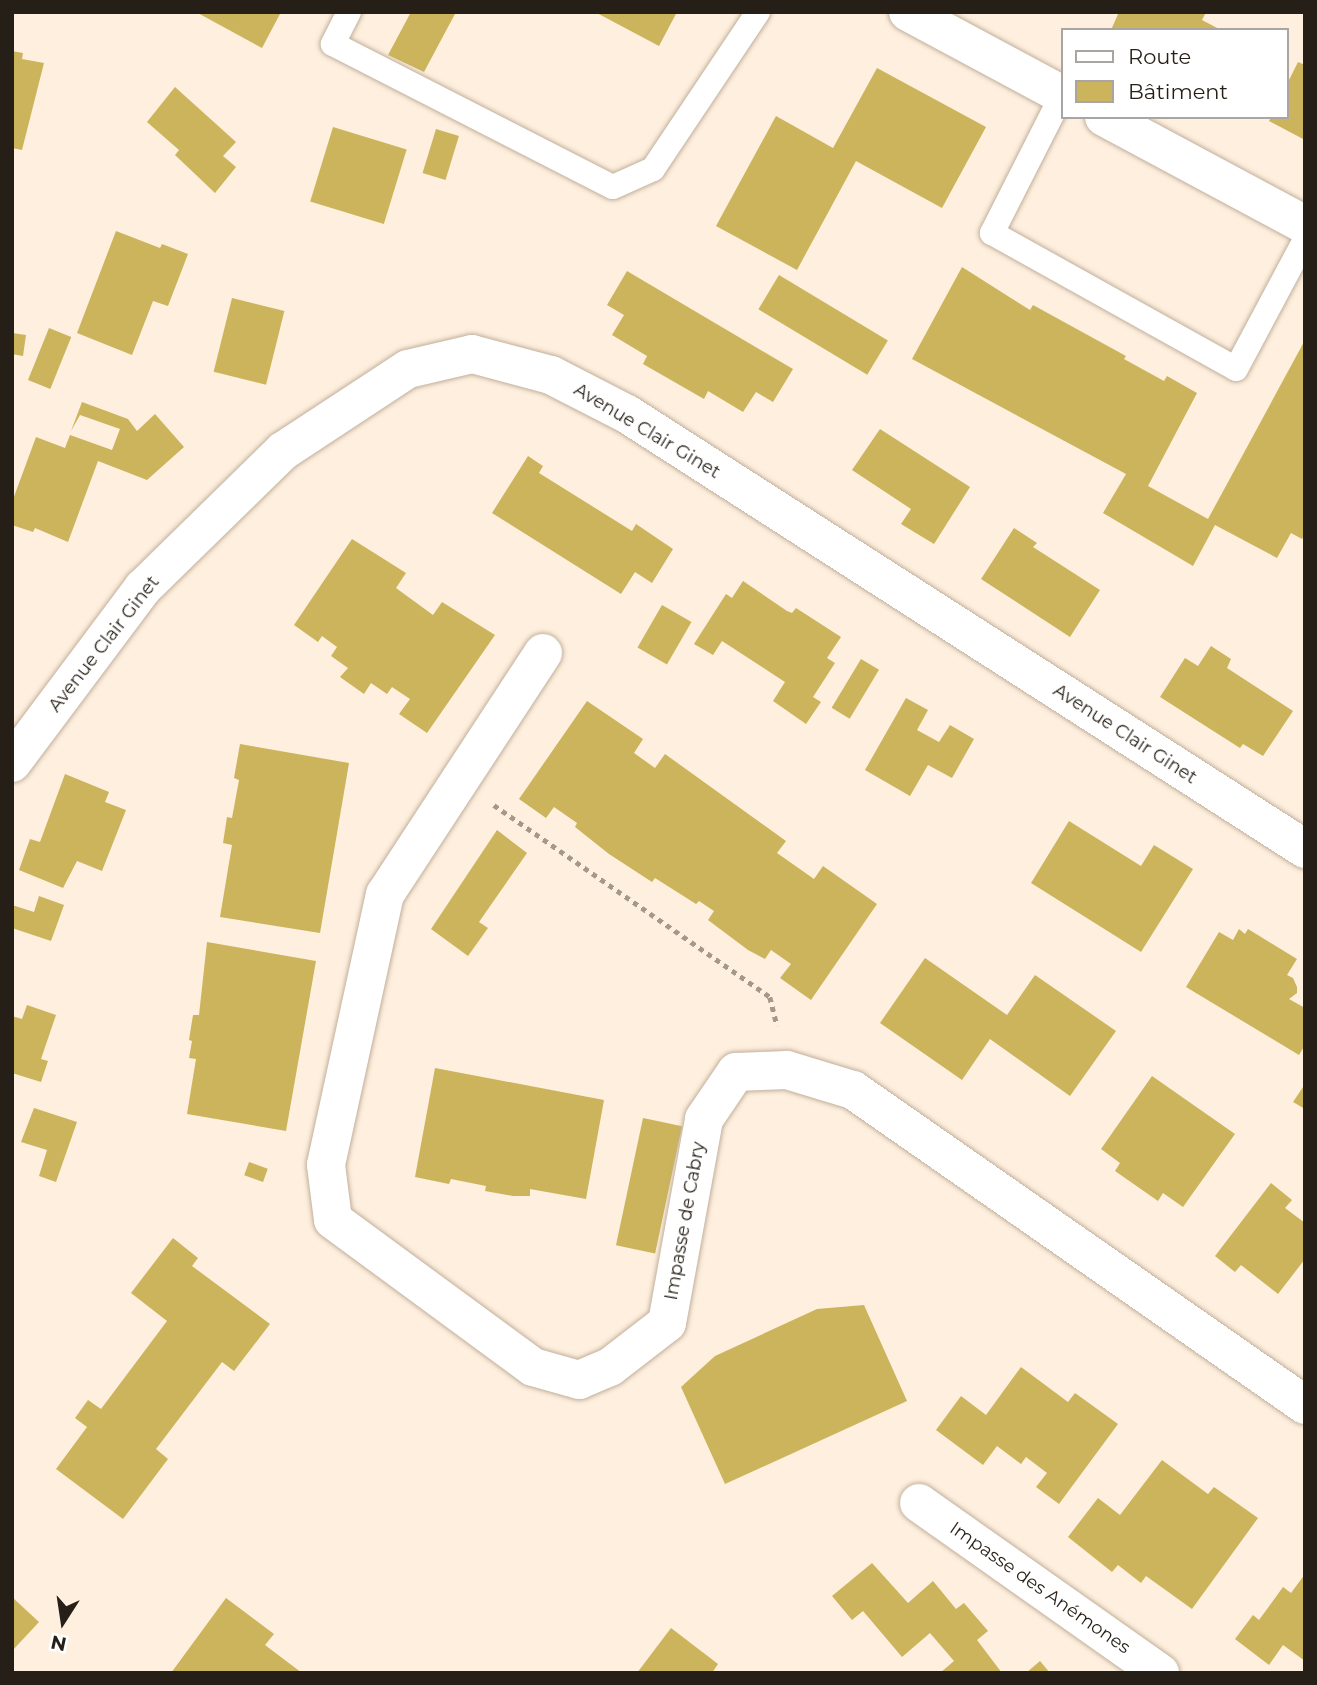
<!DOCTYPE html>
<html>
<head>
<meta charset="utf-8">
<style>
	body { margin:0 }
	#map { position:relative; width:1317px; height:1685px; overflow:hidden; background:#feefde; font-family:Montserrat,sans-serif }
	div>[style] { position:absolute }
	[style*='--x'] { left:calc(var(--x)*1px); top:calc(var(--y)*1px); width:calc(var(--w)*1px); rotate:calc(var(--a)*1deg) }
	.building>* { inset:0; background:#cbb45b; transform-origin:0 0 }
	.path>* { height:4.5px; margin-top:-2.25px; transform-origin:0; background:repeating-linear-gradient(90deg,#a3988a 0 5px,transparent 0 10px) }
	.roads { filter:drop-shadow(0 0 2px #c1af9b) drop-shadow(0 0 2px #c1af9b) }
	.lane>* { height:24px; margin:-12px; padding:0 12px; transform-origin:12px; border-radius:12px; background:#fff }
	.street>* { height:38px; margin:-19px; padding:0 19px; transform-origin:19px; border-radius:19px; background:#fff }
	span { translate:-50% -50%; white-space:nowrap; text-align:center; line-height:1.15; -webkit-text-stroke:7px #fff; paint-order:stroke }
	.street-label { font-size:18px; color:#251f17 }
	.frame { position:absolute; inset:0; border:14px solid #251f17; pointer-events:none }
	.legend { position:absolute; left:1061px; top:28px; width:228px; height:91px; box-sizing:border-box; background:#fff; border:2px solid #a8a5a2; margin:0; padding:9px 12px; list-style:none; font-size:21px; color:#251f17 }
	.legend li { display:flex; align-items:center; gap:14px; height:35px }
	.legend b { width:35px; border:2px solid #a8a5a2 }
	.north { position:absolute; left:28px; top:1587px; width:70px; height:70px; -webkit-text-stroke:5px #fff; paint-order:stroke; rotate:192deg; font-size:19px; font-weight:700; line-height:28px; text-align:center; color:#251f17 }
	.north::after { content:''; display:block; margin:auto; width:24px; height:32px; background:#251f17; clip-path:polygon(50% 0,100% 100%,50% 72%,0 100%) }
</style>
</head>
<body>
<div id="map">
	<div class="building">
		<div style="clip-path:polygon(196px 12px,281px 12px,262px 48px)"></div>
		<div style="clip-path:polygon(411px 12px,456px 12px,424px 72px,388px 55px)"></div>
		<div style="clip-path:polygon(595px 12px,677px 12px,659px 46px)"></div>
		<div style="clip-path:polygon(1119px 12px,1206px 12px,1202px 20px,1221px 30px,1111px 30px)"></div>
		<div style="clip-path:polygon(12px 51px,23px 53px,22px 59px,44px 63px,22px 150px,12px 148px)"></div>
		<div style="clip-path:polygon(1298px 62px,1305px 65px,1305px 140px,1269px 121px,1271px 117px,1287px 117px,1287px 84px)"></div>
		<div style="clip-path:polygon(877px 68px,986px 127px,942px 208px,856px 161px,797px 270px,716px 226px,776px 116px,833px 148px)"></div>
		<div style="clip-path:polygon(175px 87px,236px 142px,223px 156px,236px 167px,215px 193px,175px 155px,179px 150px,147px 122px)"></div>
		<div style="left:333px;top:127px;width:77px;height:78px;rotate:17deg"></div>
		<div style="left:436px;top:129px;width:24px;height:46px;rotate:17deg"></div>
		<div style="clip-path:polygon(116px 231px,160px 248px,162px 244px,188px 254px,168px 306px,153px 301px,132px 355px,77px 333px)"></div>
		<div style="clip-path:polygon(962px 267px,1030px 310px,1033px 305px,1126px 356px,1124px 359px,1164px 381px,1167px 376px,1197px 393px,1148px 486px,1208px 519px,1305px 340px,1305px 534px,1302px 539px,1291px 533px,1277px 558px,1215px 525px,1193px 566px,1103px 513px,1126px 474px,912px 359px)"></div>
		<div style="clip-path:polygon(627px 271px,793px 369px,773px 402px,756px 392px,743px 412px,708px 391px,704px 399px,643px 364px,647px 356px,612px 335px,624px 315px,607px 305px)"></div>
		<div style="left:779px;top:275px;width:127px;height:40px;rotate:31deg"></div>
		<div style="left:232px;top:298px;width:54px;height:76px;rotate:14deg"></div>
		<div style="left:49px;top:328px;width:24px;height:56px;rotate:22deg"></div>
		<div style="clip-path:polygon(12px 333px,26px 335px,23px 356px,12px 354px)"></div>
		<div style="clip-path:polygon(82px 402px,128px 419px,137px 431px,155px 414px,184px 447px,147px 480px,98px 461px,68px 542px,35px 528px,33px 532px,12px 525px,12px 502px,36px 437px,65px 448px,70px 435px,112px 450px,120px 429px,80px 415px,71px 431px)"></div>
		<div style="clip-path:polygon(880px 429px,970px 487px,934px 544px,901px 524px,911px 509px,852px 470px)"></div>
		<div style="clip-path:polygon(528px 456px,543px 466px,539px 473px,632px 531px,636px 524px,673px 549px,652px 583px,635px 572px,621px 594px,492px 513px)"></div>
		<div style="clip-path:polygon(1014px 528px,1037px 543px,1033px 547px,1100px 590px,1070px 637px,981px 579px)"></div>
		<div style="clip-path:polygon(352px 539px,406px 573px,396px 588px,433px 615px,442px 602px,495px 635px,427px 733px,399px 714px,410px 699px,392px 687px,387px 694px,371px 683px,364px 694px,340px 677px,348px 668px,331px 656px,337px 647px,322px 636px,318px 642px,294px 625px)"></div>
		<div style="clip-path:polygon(743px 581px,787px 611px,792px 613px,796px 608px,841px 637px,827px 658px,835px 663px,813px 697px,821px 702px,806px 724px,773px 701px,785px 682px,722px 641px,713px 655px,694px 644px,726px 594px,732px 598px)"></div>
		<div style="left:662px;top:605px;width:34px;height:49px;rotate:30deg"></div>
		<div style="clip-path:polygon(1211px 646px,1231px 659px,1227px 668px,1293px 711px,1263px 756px,1243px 744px,1240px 748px,1160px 697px,1185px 658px,1198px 666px)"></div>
		<div style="left:861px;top:659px;width:21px;height:57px;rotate:31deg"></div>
		<div style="clip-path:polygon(906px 698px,928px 710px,917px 730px,939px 742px,950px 725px,974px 739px,952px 778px,928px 765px,910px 796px,865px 770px)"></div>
		<div style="clip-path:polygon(587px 701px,643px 739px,634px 753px,655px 768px,665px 754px,786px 841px,777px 853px,814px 879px,823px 866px,877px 904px,811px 1000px,780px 978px,791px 964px,771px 950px,765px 959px,748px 950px,708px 920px,714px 911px,699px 901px,696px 904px,655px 878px,652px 882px,609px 854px,575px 827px,577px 823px,554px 807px,546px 818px,519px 799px)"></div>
		<div style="clip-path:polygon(240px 744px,349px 763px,320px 933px,220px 917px,232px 845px,223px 843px,227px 817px,232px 818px,239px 780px,234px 778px)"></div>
		<div style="clip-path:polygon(65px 774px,109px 792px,105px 802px,126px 810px,102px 871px,77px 861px,63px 888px,19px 870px,30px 839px,40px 842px)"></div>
		<div style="clip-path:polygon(1069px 821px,1141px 866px,1154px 845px,1193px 869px,1141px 952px,1031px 883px)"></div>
		<div style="clip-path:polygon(497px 830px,527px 853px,479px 922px,488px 928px,468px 956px,431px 929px)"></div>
		<div style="clip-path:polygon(39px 896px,64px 905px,51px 941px,12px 928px,12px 905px,34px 912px)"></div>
		<div style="clip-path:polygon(1239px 929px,1245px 934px,1248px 929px,1297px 959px,1287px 975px,1293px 978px,1297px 987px,1297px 993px,1289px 999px,1305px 1008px,1305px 1045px,1299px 1055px,1186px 987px,1219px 932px,1233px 940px)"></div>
		<div style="clip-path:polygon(207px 942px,316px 961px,286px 1131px,187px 1114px,196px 1059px,189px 1058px,192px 1041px,189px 1040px,193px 1015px,199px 1015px)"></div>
		<div style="clip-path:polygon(925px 958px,1007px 1015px,1035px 975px,1116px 1031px,1070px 1096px,990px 1039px,962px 1080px,880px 1023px)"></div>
		<div style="clip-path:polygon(27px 1005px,56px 1015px,41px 1059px,48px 1061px,41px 1082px,12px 1073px,12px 1016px,22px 1019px)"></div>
		<div style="clip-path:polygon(435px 1068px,604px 1100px,586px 1199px,530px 1189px,530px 1196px,513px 1196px,485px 1191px,486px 1186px,451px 1179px,449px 1184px,415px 1177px)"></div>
		<div style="clip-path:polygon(1152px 1076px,1235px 1134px,1183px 1207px,1163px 1193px,1158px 1201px,1115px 1171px,1120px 1163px,1101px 1149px)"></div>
		<div style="clip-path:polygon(1305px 1084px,1305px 1109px,1293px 1102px)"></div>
		<div style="clip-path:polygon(34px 1108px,77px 1122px,56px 1182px,39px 1176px,47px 1150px,21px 1142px)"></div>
		<div style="left:643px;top:1118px;width:40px;height:130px;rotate:12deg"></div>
		<div style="left:249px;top:1162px;width:20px;height:14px;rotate:20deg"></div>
		<div style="clip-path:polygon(1271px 1183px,1292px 1200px,1285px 1208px,1305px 1223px,1305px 1259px,1278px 1294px,1241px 1265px,1235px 1272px,1215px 1256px)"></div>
		<div style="clip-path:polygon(173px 1238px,198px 1258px,192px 1266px,270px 1324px,234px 1371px,222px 1362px,156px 1449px,168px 1459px,123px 1519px,56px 1469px,87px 1427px,75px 1418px,88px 1400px,101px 1409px,167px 1321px,131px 1293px)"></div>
		<div style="clip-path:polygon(864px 1305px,907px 1401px,725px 1484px,681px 1387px,715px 1356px,817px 1309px)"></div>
		<div style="clip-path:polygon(1021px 1367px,1068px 1402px,1075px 1393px,1118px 1424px,1059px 1504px,1036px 1487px,1047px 1473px,1026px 1457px,1021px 1464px,997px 1446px,983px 1465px,936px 1430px,961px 1396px,986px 1415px)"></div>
		<div style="clip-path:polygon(1162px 1460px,1208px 1494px,1214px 1487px,1258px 1518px,1192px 1609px,1146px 1576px,1141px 1583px,1118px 1565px,1112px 1572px,1068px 1537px,1098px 1498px,1120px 1515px)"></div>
		<div style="clip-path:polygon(872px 1563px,908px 1603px,933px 1581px,956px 1609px,964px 1603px,988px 1631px,977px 1640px,1002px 1673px,940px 1673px,954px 1661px,930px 1633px,902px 1657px,863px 1611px,852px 1620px,832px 1596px)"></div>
		<div style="clip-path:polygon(1305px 1574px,1305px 1661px,1283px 1645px,1269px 1665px,1235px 1639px,1253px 1615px,1259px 1620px,1283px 1587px,1291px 1593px)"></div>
		<div style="clip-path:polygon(12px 1597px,39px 1622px,12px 1651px)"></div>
		<div style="clip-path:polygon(226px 1598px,274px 1634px,265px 1645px,302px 1673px,171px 1673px)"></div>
		<div style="clip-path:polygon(671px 1628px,718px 1664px,712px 1673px,637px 1673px)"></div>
		<div style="clip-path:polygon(1040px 1661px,1050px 1673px,1026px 1673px)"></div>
	</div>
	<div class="path">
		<div style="--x:494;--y:805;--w:336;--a:34.8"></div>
		<div style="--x:770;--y:997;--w:30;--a:76"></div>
	</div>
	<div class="roads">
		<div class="lane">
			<div style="--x:349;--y:12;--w:36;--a:117"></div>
			<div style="--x:333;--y:44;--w:314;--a:27.1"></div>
			<div style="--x:613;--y:187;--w:44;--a:-24.2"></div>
			<div style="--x:653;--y:169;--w:189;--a:-56.2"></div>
			<div style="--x:1062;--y:95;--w:155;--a:116.9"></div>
			<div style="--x:992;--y:233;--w:279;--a:29.1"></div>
			<div style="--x:1236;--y:369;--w:146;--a:-61.9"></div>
		</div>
		<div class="street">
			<div style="--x:908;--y:12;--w:176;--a:28.2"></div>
			<div style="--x:1104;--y:117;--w:228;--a:28.2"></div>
			<div style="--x:543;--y:653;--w:288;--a:123.2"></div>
			<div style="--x:385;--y:894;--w:277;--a:102.3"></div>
			<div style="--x:326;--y:1165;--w:55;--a:82.7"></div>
			<div style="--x:333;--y:1220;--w:248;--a:36.3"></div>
			<div style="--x:533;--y:1367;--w:48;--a:15.8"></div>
			<div style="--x:579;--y:1380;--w:34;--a:-23"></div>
			<div style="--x:610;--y:1367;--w:72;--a:-37.7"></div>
			<div style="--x:667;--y:1323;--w:207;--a:-79.7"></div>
			<div style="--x:704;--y:1119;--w:57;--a:-55.8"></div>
			<div style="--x:736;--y:1072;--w:51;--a:-2.2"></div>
			<div style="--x:787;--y:1070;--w:69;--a:16.9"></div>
			<div style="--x:853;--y:1090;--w:551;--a:34.87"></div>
			<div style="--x:12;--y:763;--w:219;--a:-53.2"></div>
			<div style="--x:143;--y:588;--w:196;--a:-44.4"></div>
			<div style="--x:283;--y:451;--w:149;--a:-33.3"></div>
			<div style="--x:408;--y:369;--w:66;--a:-13.2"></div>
			<div style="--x:472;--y:354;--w:82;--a:14.9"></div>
			<div style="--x:551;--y:375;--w:85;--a:27.2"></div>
			<div style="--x:627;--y:414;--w:806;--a:32.68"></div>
			<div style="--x:919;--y:1503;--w:295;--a:35.2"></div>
		</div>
	</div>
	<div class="street-label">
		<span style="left:647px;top:431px;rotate:31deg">Avenue Clair Ginet</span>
		<span style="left:104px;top:644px;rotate:-52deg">Avenue Clair Ginet</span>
		<span style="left:1125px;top:734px;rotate:33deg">Avenue Clair Ginet</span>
		<span style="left:685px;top:1221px;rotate:-80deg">Impasse de Cabry</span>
		<span style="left:1040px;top:1588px;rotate:35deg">Impasse des Anémones</span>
	</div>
	<div class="frame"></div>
	<ul class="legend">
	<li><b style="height:9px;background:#fff"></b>Route</li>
	<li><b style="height:19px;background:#cbb45b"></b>Bâtiment</li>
	</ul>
	<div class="north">N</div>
</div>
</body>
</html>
